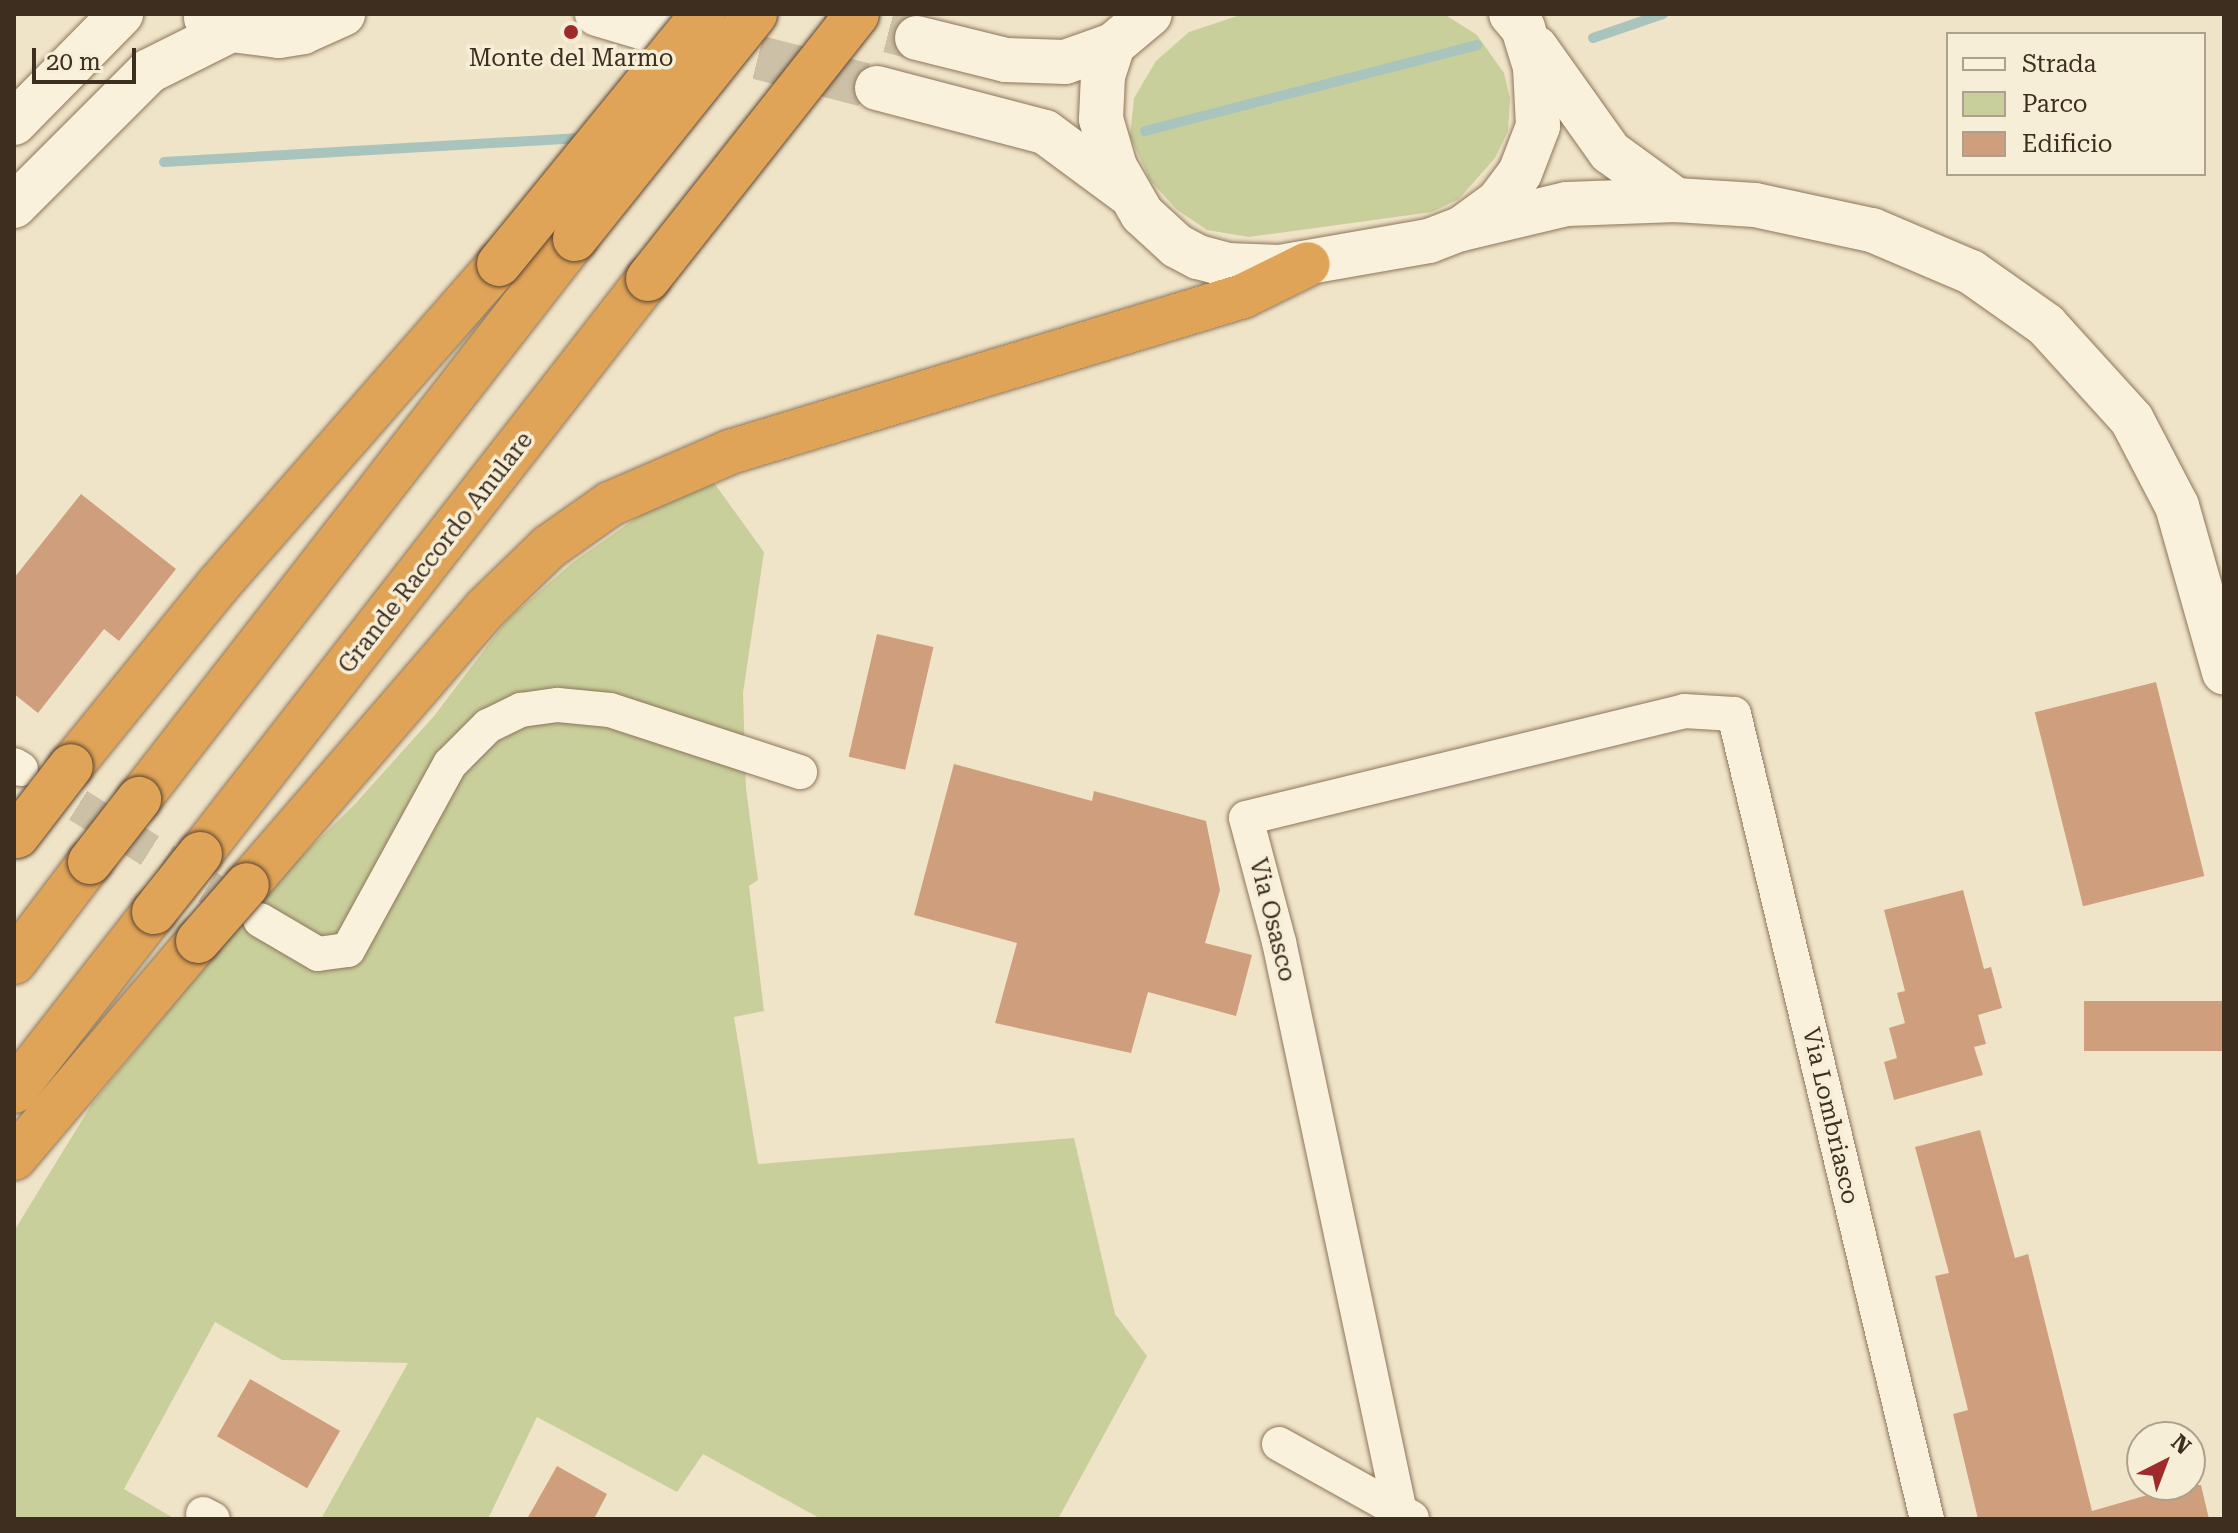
<!DOCTYPE html>
<html>
<head>
<meta charset="utf-8">
<style>
	body { margin:0 }
	#map { position:relative; width:2238px; height:1533px; overflow:hidden; background:#f0e4c8; font-family:"Roboto Serif",serif }
	div>[style] { position:absolute }
	[style*='--x'] { left:calc(var(--x)*1px); top:calc(var(--y)*1px); width:calc(var(--w)*1px); rotate:calc(var(--a)*1deg) }
	.green>* { inset:0; background:#c9cf9b }
	.stream>* { height:10px; margin:-5px; padding:0 5px; transform-origin:5px; border-radius:5px; background:#a9c4bc }
	.building>* { inset:0; background:#cf9f7d; transform-origin:0 0 }
	.street-tunnel>* { height:34px; margin-top:-17px; transform-origin:0; background:repeating-linear-gradient(90deg,#ccc0a6 0 34px,transparent 0 51px) }
	.secondary-tunnel>* { height:44px; margin-top:-22px; transform-origin:0; background:repeating-linear-gradient(90deg,#ccc0a6 0 44px,transparent 0 66px) }
	.roads { filter:drop-shadow(0 0 2px #8d765c) drop-shadow(0 0 2px #8d765c) }
	.street>* { height:34px; margin:-17px; padding:0 17px; transform-origin:17px; border-radius:17px; background:#faf1dc }
	.secondary>* { height:44px; margin:-22px; padding:0 22px; transform-origin:22px; border-radius:22px; background:#faf1dc }
	.highway>* { height:44px; margin:-22px; padding:0 22px; transform-origin:22px; border-radius:22px; background:#e0a458 }
	.bridges { filter:drop-shadow(0 0 2px #5b4430) drop-shadow(0 0 2px #5b4430) }
	.highway-bridge>* { height:44px; margin:-22px; padding:0 22px; transform-origin:22px; border-radius:22px; background:#e0a458 }
	.dots>* { width:22px; height:22px; translate:-50% -50%; box-sizing:border-box; border:4px solid #f7eed8; border-radius:50% }
	span { translate:-50% -50%; white-space:nowrap; text-align:center; line-height:1.15; -webkit-text-stroke:7px #f7eed8; paint-order:stroke }
	.poi-label { font-size:24px; color:#3d2e20 }
	.street-label { font-size:24px; color:#3d2e20 }
	.frame { position:absolute; inset:0; border:16px solid #3d2e20; pointer-events:none }
	.legend { position:absolute; left:1946px; top:32px; width:260px; height:144px; box-sizing:border-box; background:#f7eed8; border:2px solid #ada18e; margin:0; padding:10px 14px; list-style:none; font-size:24px; color:#3d2e20 }
	.legend li { display:flex; align-items:center; gap:16px; height:40px }
	.legend b { width:40px; border:2px solid #ada18e }
	.north { position:absolute; left:2126px; top:1421px; width:80px; height:80px; box-sizing:border-box; background:#f7eed8; border:2px solid #ada18e; border-radius:50%; rotate:42deg; font-size:22px; font-weight:700; line-height:32px; text-align:center; color:#3d2e20 }
	.north::after { content:''; display:block; margin:auto; width:28px; height:36px; background:#9e2a2b; clip-path:polygon(50% 0,100% 100%,50% 72%,0 100%) }
	.scale { position:absolute; left:32px; top:48px; width:104px; height:36px; box-sizing:border-box; border:4px solid #3d2e20; border-top:0; padding-left:10px; font-size:24px; line-height:28px; white-space:nowrap; color:#3d2e20; -webkit-text-stroke:6px #f7eed8; paint-order:stroke }
</style>
</head>
<body>
<div id="map">
	<div class="green">
		<div style="clip-path:polygon(1444px 14px,1477px 35px,1504px 73px,1510px 98px,1508px 131px,1495px 158px,1459px 199px,1432px 212px,1249px 237px,1207px 230px,1176px 209px,1150px 180px,1130px 136px,1134px 98px,1156px 61px,1189px 32px,1243px 14px)"></div>
		<div style="clip-path:polygon(712px 480px,764px 552px,743px 693px,746px 788px,758px 880px,749px 886px,764px 1011px,734px 1017px,758px 1164px,1074px 1138px,1115px 1314px,1147px 1356px,1058px 1519px,821px 1519px,703px 1454px,677px 1492px,537px 1417px,488px 1519px,321px 1519px,408px 1363px,282px 1360px,215px 1322px,124px 1489px,175px 1519px,14px 1519px,14px 1231px,92px 1104px,270px 887px,354px 805px,434px 716px,507px 620px,572px 563px,652px 507px)"></div>
	</div>
	<div class="stream">
		<div style="--x:1593;--y:38;--w:74;--a:-18.9"></div>
		<div style="--x:1145;--y:131;--w:343;--a:-14.5"></div>
		<div style="--x:164;--y:162;--w:418;--a:-3.3"></div>
	</div>
	<div class="building">
		<div style="clip-path:polygon(81px 494px,176px 569px,119px 641px,104px 629px,38px 713px,14px 694px,14px 578px)"></div>
		<div style="left:877px;top:634px;width:58px;height:126px;rotate:13deg"></div>
		<div style="left:2156px;top:682px;width:200px;height:125px;rotate:76deg"></div>
		<div style="clip-path:polygon(954px 764px,1092px 801px,1094px 791px,1206px 821px,1220px 890px,1205px 943px,1252px 955px,1236px 1016px,1148px 992px,1131px 1053px,995px 1023px,1017px 943px,914px 915px)"></div>
		<div style="clip-path:polygon(1963px 890px,1984px 969px,1991px 967px,2002px 1008px,1978px 1015px,1986px 1044px,1974px 1047px,1983px 1075px,1894px 1100px,1884px 1062px,1897px 1058px,1889px 1028px,1905px 1023px,1897px 993px,1905px 991px,1884px 910px)"></div>
		<div style="left:2224px;top:1001px;width:50px;height:140px;rotate:90deg"></div>
		<div style="clip-path:polygon(1980px 1130px,2015px 1258px,2028px 1254px,2092px 1511px,2165px 1490px,2164px 1485px,2201px 1485px,2209px 1519px,1978px 1519px,1953px 1414px,1968px 1410px,1935px 1276px,1949px 1273px,1915px 1147px)"></div>
		<div style="left:250px;top:1379px;width:104px;height:66px;rotate:30deg"></div>
		<div style="clip-path:polygon(557px 1466px,607px 1494px,594px 1519px,527px 1519px)"></div>
	</div>
	<div class="street-tunnel">
		<div style="--x:35;--y:778;--w:254;--a:32.3"></div>
	</div>
	<div class="secondary-tunnel">
		<div style="--x:825;--y:14;--w:95;--a:14.6"></div>
		<div style="--x:694;--y:41;--w:189;--a:14.4"></div>
	</div>
	<div class="roads">
		<div class="street">
			<div style="--x:14;--y:765;--w:8;--a:30"></div>
			<div style="--x:260;--y:920;--w:67;--a:30.4"></div>
			<div style="--x:318;--y:954;--w:30;--a:-8"></div>
			<div style="--x:348;--y:950;--w:212;--a:-61.3"></div>
			<div style="--x:450;--y:764;--w:54;--a:-45"></div>
			<div style="--x:488;--y:726;--w:37;--a:-26"></div>
			<div style="--x:521;--y:710;--w:37;--a:-8"></div>
			<div style="--x:558;--y:705;--w:52;--a:5.5"></div>
			<div style="--x:610;--y:710;--w:200;--a:18.1"></div>
			<div style="--x:1279;--y:1444;--w:152;--a:29.1"></div>
			<div style="--x:1400;--y:1512;--w:583;--a:-101.98"></div>
			<div style="--x:1279;--y:942;--w:128;--a:-104.9"></div>
			<div style="--x:1246;--y:818;--w:451;--a:-13.7"></div>
			<div style="--x:1684;--y:711;--w:50;--a:3.4"></div>
			<div style="--x:1734;--y:714;--w:828;--a:76.52"></div>
			<div style="--x:203;--y:1514;--w:11;--a:27"></div>
		</div>
		<div class="secondary">
			<div style="--x:597;--y:14;--w:70;--a:16.6"></div>
			<div style="--x:206;--y:18;--w:28;--a:26"></div>
			<div style="--x:231;--y:30;--w:48;--a:7.1"></div>
			<div style="--x:279;--y:36;--w:24;--a:-9"></div>
			<div style="--x:303;--y:32;--w:44;--a:-24.2"></div>
			<div style="--x:917;--y:38;--w:92;--a:13.9"></div>
			<div style="--x:1006;--y:60;--w:59;--a:1.9"></div>
			<div style="--x:1065;--y:62;--w:51;--a:-19.5"></div>
			<div style="--x:1113;--y:45;--w:48;--a:-40"></div>
			<div style="--x:1113;--y:45;--w:32;--a:108"></div>
			<div style="--x:1103;--y:75;--w:44;--a:92.6"></div>
			<div style="--x:1101;--y:119;--w:50;--a:73.7"></div>
			<div style="--x:1115;--y:167;--w:54;--a:60.1"></div>
			<div style="--x:1142;--y:214;--w:47;--a:42.4"></div>
			<div style="--x:1177;--y:246;--w:24;--a:28"></div>
			<div style="--x:1198;--y:257;--w:30;--a:15"></div>
			<div style="--x:1227;--y:265;--w:53;--a:2.2"></div>
			<div style="--x:1280;--y:267;--w:151;--a:-9.9"></div>
			<div style="--x:1429;--y:241;--w:34;--a:-21"></div>
			<div style="--x:1461;--y:229;--w:46;--a:-36.1"></div>
			<div style="--x:1498;--y:202;--w:36;--a:-53"></div>
			<div style="--x:1520;--y:173;--w:50;--a:-69"></div>
			<div style="--x:1538;--y:126;--w:59;--a:-92.9"></div>
			<div style="--x:1535;--y:67;--w:41;--a:-107.1"></div>
			<div style="--x:1523;--y:28;--w:18;--a:-131"></div>
			<div style="--x:1536;--y:48;--w:128;--a:54.6"></div>
			<div style="--x:1610;--y:152;--w:82;--a:36"></div>
			<div style="--x:877;--y:88;--w:174;--a:14.7"></div>
			<div style="--x:1045;--y:132;--w:101;--a:36.5"></div>
			<div style="--x:14;--y:123;--w:153;--a:-45.5"></div>
			<div style="--x:14;--y:206;--w:191;--a:-45"></div>
			<div style="--x:149;--y:71;--w:92;--a:-26.6"></div>
			<div style="--x:1461;--y:229;--w:109;--a:-13.3"></div>
			<div style="--x:1567;--y:204;--w:109;--a:-2.1"></div>
			<div style="--x:1676;--y:200;--w:79;--a:3.6"></div>
			<div style="--x:1755;--y:205;--w:120;--a:12.1"></div>
			<div style="--x:1872;--y:230;--w:108;--a:23"></div>
			<div style="--x:1971;--y:272;--w:92;--a:35.2"></div>
			<div style="--x:2046;--y:325;--w:128;--a:47.8"></div>
			<div style="--x:2132;--y:420;--w:97;--a:62.4"></div>
			<div style="--x:2177;--y:506;--w:173;--a:74.2"></div>
		</div>
		<div class="highway">
			<div style="--x:71;--y:766;--w:233;--a:-50.9"></div>
			<div style="--x:218;--y:585;--w:427;--a:-48.8"></div>
			<div style="--x:139;--y:799;--w:710;--a:-52.1"></div>
			<div style="--x:200;--y:854;--w:729;--a:-52.08"></div>
			<div style="--x:247;--y:885;--w:366;--a:-49.2"></div>
			<div style="--x:486;--y:608;--w:88;--a:-44.1"></div>
			<div style="--x:549;--y:547;--w:75;--a:-35.2"></div>
			<div style="--x:610;--y:504;--w:131;--a:-23.4"></div>
			<div style="--x:730;--y:452;--w:536;--a:-16.91"></div>
			<div style="--x:1243;--y:296;--w:72;--a:-26.2"></div>
			<div style="--x:14;--y:962;--w:126;--a:-52.8"></div>
			<div style="--x:14;--y:1091;--w:227;--a:-52"></div>
			<div style="--x:14;--y:1158;--w:285;--a:-49.7"></div>
		</div>
	</div>
	<div class="bridges">
		<div class="highway-bridge">
			<div style="--x:575;--y:239;--w:288;--a:-51.3"></div>
			<div style="--x:499;--y:264;--w:323;--a:-50.8"></div>
			<div style="--x:648;--y:279;--w:337;--a:-51.7"></div>
			<div style="--x:17;--y:836;--w:88;--a:-52.4"></div>
			<div style="--x:90;--y:862;--w:80;--a:-52.1"></div>
			<div style="--x:154;--y:912;--w:74;--a:-51.6"></div>
			<div style="--x:198;--y:941;--w:74;--a:-48.8"></div>
		</div>
	</div>
	<div class="dots">
		<div style="left:571px;top:32px;background:#9e2a2b"></div>
	</div>
	<div class="poi-label">
		<span style="left:571px;top:59px">Monte del Marmo</span>
	</div>
	<div class="street-label">
		<span style="left:436px;top:553px;rotate:-52deg">Grande Raccordo Anulare</span>
		<span style="left:1272px;top:920px;rotate:76deg">Via Osasco</span>
		<span style="left:1830px;top:1116px;rotate:77deg">Via Lombriasco</span>
	</div>
	<div class="frame"></div>
	<ul class="legend">
	<li><b style="height:10px;background:#faf1dc"></b>Strada</li>
	<li><b style="height:22px;background:#c9cf9b"></b>Parco</li>
	<li><b style="height:22px;background:#cf9f7d"></b>Edificio</li>
	</ul>
	<div class="north">N</div>
	<div class="scale">20 m</div>
</div>
</body>
</html>
